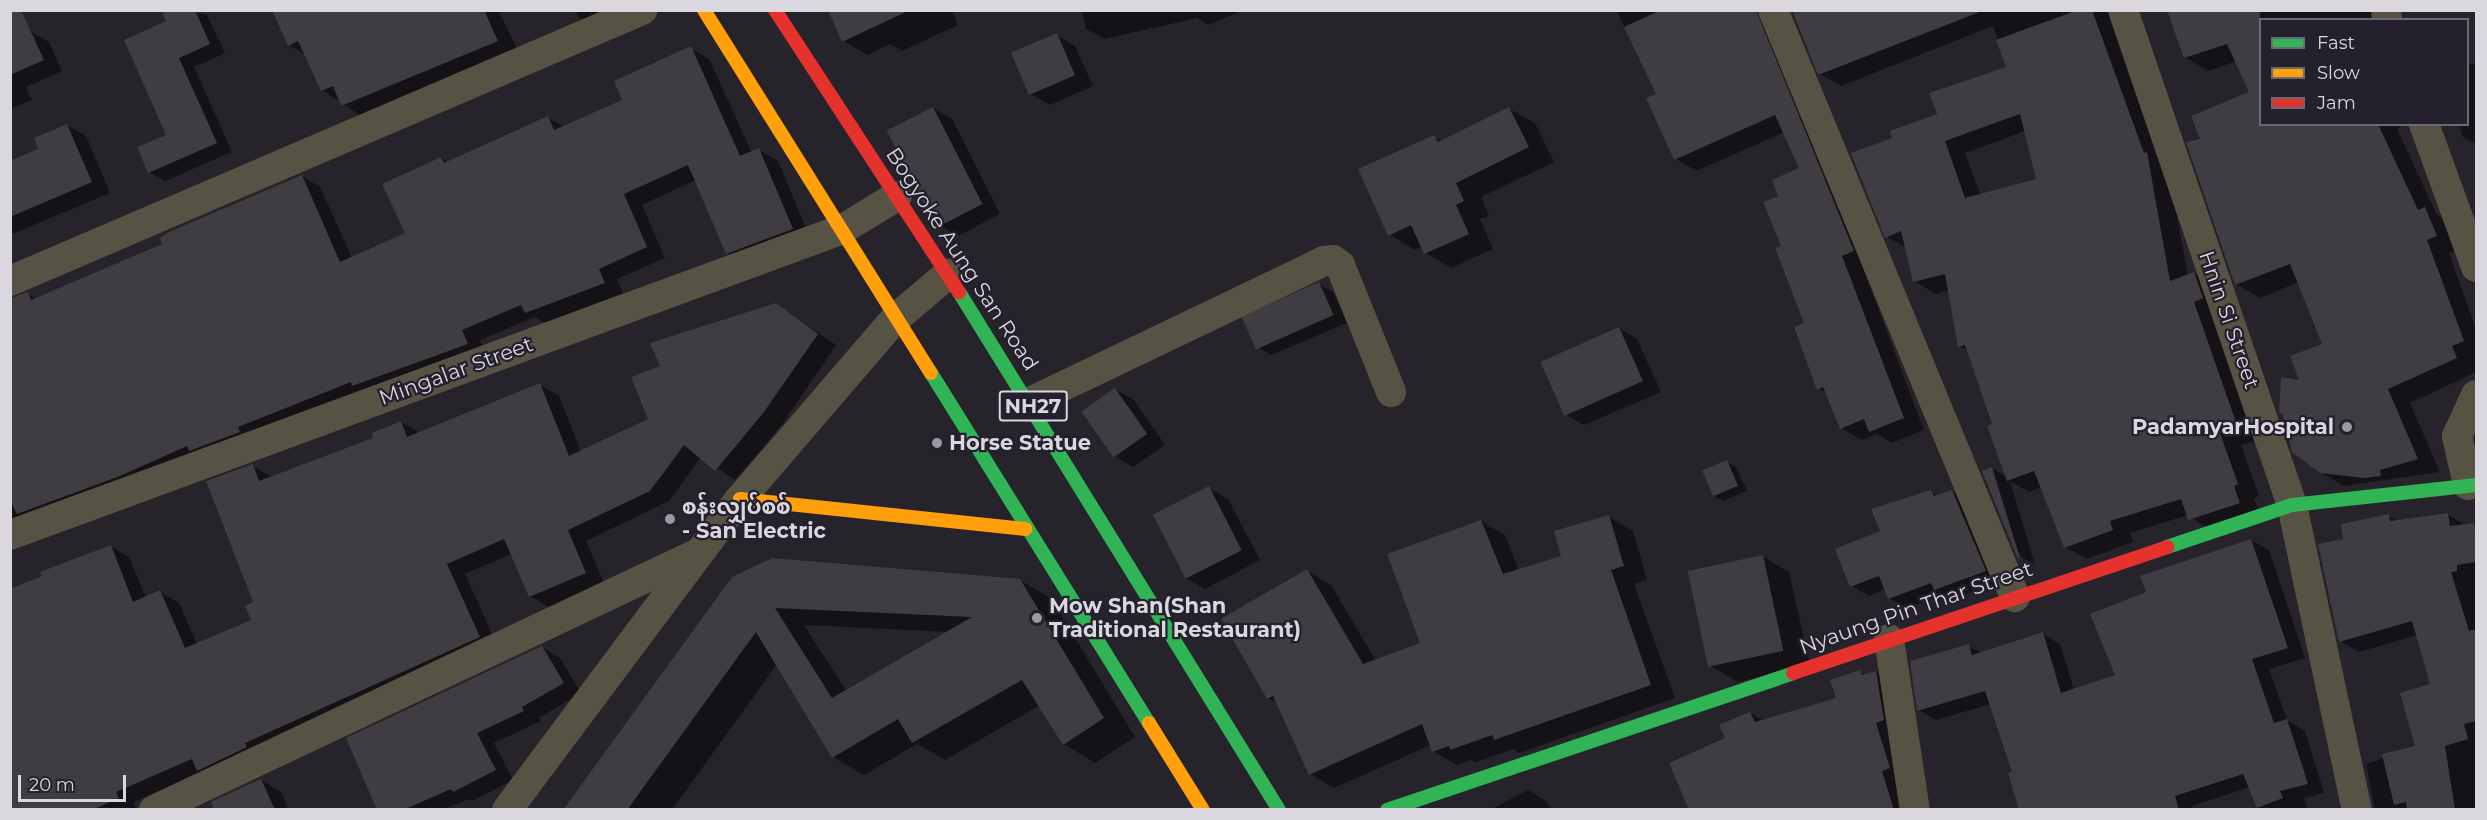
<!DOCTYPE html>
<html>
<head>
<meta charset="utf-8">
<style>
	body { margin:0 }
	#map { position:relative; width:2487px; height:820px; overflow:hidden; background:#26232a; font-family:Montserrat,"Noto Sans Myanmar",sans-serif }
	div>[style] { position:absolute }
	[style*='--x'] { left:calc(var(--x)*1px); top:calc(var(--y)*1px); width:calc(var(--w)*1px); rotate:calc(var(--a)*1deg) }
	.shadow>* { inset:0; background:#0007 }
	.building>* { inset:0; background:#3f3d42; transform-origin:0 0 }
	.street>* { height:30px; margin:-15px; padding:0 15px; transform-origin:15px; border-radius:15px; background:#575344 }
	.fast>* { height:14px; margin:-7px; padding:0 7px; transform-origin:7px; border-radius:7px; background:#30b455 }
	.slow>* { height:14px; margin:-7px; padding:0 7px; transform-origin:7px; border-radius:7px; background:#ff9f0a }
	.jam>* { height:14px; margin:-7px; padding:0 7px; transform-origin:7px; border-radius:7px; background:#e5322d }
	.dots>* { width:16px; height:16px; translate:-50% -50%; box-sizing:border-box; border:3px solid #25202d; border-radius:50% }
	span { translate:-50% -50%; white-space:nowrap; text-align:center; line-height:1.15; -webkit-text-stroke:4.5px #25202d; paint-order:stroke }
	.shield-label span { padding:2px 4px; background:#25202d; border:2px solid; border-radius:4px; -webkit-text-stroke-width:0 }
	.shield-label { font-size:20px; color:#dad7df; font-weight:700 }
	.street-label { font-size:21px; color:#dad7df }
	.poi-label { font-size:21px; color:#dad7df; font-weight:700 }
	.right { translate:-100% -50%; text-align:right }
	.left { translate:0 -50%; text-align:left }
	.frame { position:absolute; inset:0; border:12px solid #dad7df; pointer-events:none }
	.legend { position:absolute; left:2259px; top:18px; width:210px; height:108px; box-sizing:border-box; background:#25202d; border:2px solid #6d6974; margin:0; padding:8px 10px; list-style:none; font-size:18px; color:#dad7df }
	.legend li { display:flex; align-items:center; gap:12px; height:30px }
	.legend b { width:30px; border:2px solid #6d6974 }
	.scale { position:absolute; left:18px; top:775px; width:108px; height:27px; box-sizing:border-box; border:3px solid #dad7df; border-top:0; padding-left:8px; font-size:18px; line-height:21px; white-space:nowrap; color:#dad7df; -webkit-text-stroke:4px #25202d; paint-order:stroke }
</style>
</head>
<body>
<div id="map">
	<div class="shadow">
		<div style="clip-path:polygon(181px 10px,207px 15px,225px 53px,194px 67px,232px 152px,165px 181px,149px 172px,168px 135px)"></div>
		<div style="clip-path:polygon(274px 10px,498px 10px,519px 53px,364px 118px,322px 90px,306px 55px,289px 45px)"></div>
		<div style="clip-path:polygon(576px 10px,646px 10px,601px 30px,579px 18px)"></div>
		<div style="clip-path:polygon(829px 10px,952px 10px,958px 25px,902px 51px,890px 44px,867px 55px,844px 41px)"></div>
		<div style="clip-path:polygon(1082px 10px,1244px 10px,1208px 25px,1197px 18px,1105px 39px,1086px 29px)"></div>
		<div style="clip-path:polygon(1616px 10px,1784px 10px,1874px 263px,1863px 268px,1924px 430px,1892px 443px,1877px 434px,1862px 440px,1841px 428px,1828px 394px,1819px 389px,1806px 324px,1783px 247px,1780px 196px,1802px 169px,1785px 132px,1696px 171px,1675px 158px,1658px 95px)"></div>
		<div style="clip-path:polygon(evenodd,1792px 10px,2109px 10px,2168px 166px,2188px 276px,2194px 274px,2216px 286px,2259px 440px,2241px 445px,2259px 496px,2254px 498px,2260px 515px,2211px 531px,2188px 515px,2130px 533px,2133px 542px,2087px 559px,2065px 547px,2042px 487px,2029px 492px,2010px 481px,2035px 565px,2021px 557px,1984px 472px,1992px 468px,2007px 477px,1994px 425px,1968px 351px,1960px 346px,1950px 290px,1936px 294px,1914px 281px,1907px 248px,1887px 237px,1894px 139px,1938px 115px,2008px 67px,1993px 26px,1841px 86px,1820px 74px,1792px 10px,2025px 131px,2038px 180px,1981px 196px,1965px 153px,2025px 131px)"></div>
		<div style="clip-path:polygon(2169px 10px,2371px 10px,2374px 20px,2260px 20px,2260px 124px,2405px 124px,2397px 129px,2437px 215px,2448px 222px,2459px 249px,2449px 253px,2476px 329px,2476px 372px,2410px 403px,2440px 472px,2344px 486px,2320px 472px,2301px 381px,2323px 344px,2299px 282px,2260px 298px,2236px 284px,2202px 140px,2251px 93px,2237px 61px,2208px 71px,2185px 57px)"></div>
		<div style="clip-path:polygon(30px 31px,49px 42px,62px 71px,26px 87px,32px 100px,10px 109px,10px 40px)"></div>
		<div style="clip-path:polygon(1057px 35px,1075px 46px,1093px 86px,1050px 105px,1031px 94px)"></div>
		<div style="clip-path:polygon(690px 48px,709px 59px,752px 153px,759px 150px,778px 161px,811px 240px,746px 264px,727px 253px,696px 180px,642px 205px,665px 258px,617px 279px,623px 293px,545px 323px,535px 317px,480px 340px,486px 354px,10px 532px,10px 302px,28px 294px,37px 300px,164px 245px,302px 176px,320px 187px,352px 258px,407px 234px,441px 158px,449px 163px,548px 118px,564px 127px,624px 100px)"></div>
		<div style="clip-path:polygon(2476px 63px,2476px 144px,2462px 136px,2459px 124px,2468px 124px,2468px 65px)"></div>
		<div style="clip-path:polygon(933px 108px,952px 119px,1000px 214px,958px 236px,939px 225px)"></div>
		<div style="clip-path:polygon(1509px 109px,1535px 123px,1554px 162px,1481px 197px,1489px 216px,1480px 219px,1493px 249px,1451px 268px,1426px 253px,1422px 246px,1415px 250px,1390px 235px,1434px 137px,1442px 141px)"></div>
		<div style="clip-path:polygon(67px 125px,86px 136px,110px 193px,10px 235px,10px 162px,40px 150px)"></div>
		<div style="clip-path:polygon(1319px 284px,1333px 292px,1347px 323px,1271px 355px,1257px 347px)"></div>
		<div style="clip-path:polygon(776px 304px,836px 345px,783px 423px,735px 480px,701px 457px,669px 501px,586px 541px,604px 583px,549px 607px,530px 596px,512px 554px,465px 574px,498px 647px,134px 802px,136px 810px,10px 810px,110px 546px,129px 557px,146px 598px,160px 592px,179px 603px,197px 644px,253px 620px,252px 466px,272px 477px,375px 439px,401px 422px,420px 433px,540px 385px,559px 396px,581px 452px,650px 420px,662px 367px)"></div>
		<div style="clip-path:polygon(1619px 328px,1637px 339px,1661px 392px,1584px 425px,1565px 414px)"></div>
		<div style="clip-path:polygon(1115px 389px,1134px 400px,1165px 445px,1133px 467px,1114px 456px)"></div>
		<div style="clip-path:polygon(1727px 462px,1736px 467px,1747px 491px,1723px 501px,1714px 496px)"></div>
		<div style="clip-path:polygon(1209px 488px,1228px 499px,1260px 560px,1205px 589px,1186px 578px)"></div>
		<div style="clip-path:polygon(1931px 492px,1939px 496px,1952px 492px,1970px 502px,2002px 581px,1953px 599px,1944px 594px,1907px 608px,1889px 598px,1886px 589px,1869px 596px,1852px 586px,1882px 532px,1873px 510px)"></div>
		<div style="clip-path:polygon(2448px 515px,2466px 525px,2476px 524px,2476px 810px,2375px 810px,2366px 764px,2417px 747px,2432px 685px,2417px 635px,2359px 652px,2340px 641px,2345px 540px,2389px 516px,2398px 521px)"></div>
		<div style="clip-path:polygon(1609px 517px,1633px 531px,1647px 580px,1634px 584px,1675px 698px,1519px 753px,1513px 749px,1476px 762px,1471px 760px,1457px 765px,1433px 751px,1431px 745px,1334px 788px,1310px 774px,1278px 703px,1268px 698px,1307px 571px,1331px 585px,1376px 661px,1421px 644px,1481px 521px,1505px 535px,1519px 570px,1563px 557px)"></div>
		<div style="clip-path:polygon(2251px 540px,2269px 550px,2305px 658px,2269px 669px,2287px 720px,2305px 731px,2324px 793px,2304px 798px,2308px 810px,2259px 810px,2250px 787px,2192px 806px,2193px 810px,2020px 810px,2013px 773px,1991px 704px,1936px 720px,1919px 710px,1968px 646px,1982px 653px,2043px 634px,2060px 644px,2074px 690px,2117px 676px,2147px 593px)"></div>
		<div style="clip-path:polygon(1762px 556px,1789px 572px,1810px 665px,1738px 682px,1711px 666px)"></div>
		<div style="clip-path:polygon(evenodd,733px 578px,1019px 580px,1051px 598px,1135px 737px,1095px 763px,1064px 744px,1040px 705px,945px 760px,917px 744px,864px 775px,833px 757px,777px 664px,672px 810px,565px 810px,733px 578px,804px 625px,949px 632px,847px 692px,804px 625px)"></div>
		<div style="clip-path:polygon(542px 647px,560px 658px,581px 693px,539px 718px,541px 721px,494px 743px,513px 780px,472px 801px,468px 799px,443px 810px,379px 810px)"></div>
		<div style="clip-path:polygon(1860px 672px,1866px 675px,1876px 672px,1894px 683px,1908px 810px,1691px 810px,1727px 739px,1750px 713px,1764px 721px,1838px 699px)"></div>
		<div style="clip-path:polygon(261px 780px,281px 792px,289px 810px,216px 810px)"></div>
		<div style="clip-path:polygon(1528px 790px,1546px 801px,1551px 810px,1490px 810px)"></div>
	</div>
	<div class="building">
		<div style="clip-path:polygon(10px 10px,21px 10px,44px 60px,10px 75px)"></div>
		<div style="clip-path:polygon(161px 10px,195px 10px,210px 44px,179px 58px,217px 143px,148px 173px,137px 147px,166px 135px,124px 40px,166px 21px)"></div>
		<div style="clip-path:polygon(272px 10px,484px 10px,498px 41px,341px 106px,333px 86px,321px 91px,298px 41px,288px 46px)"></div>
		<div style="clip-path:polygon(828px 10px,910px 10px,842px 42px)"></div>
		<div style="clip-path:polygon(1661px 10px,1756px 10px,1854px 251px,1842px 256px,1904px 418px,1869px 432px,1864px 419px,1840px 429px,1823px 387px,1817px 390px,1794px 327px,1804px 323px,1775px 248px,1781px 246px,1763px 202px,1778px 196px,1772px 180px,1799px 168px,1775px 115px,1674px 160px,1646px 98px,1656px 94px,1624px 27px)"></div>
		<div style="clip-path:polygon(1792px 10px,1982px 10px,1982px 11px,1818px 75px)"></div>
		<div style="clip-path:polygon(evenodd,2078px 10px,2092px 10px,2144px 153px,2147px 152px,2170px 281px,2194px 272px,2203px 298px,2194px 302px,2238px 428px,2220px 433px,2238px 484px,2234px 486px,2240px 503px,2188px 520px,2181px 499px,2110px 521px,2113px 530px,2064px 548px,2034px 471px,2007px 481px,1987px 426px,1992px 424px,1965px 345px,1958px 347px,1945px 274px,1913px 282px,1901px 231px,1885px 238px,1851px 153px,1892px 138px,1890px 131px,1937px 114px,1929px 93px,2006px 67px,1996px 40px,2078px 10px,2020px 114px,2036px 179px,1965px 198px,1945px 141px,2020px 114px)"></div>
		<div style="clip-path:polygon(2167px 10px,2260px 10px,2260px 124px,2378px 124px,2418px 210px,2425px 207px,2437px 236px,2427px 240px,2464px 341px,2452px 346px,2457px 358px,2388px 389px,2418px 459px,2380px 470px,2381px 476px,2364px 478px,2320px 473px,2292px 452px,2283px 415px,2279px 412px,2281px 377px,2299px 380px,2290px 356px,2322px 344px,2290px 264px,2235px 285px,2186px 142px,2200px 139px,2191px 116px,2249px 92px,2227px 44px,2184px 58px)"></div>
		<div style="left:1057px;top:33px;width:46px;height:50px;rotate:67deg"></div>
		<div style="clip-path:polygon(691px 46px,740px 156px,759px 148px,793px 229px,726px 254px,688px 165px,624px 194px,647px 247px,599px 269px,605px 283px,525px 313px,521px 305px,462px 330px,468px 344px,352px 386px,351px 382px,238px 427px,240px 432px,189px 451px,187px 446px,120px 476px,17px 514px,10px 501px,10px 298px,28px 292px,31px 300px,162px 244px,160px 238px,171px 231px,302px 175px,340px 262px,405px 233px,382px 184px,441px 157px,444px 163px,548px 116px,554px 130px,622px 100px,614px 81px)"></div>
		<div style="left:933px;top:107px;width:109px;height:52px;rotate:63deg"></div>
		<div style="clip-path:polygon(1509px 107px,1529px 147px,1456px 183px,1464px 201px,1456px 205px,1469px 234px,1424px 254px,1411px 225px,1388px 236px,1358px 169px,1434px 135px,1438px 142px)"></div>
		<div style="clip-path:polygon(67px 124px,92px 182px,10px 217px,10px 161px,38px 149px,34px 138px)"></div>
		<div style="left:1319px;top:282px;width:36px;height:85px;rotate:66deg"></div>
		<div style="clip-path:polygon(776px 303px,818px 334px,764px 412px,715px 471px,684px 445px,650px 491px,568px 530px,586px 573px,529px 597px,504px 539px,447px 564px,480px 637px,245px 743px,247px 747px,197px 771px,192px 759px,116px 792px,119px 798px,92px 810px,10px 810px,10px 589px,42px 576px,40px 572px,111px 545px,133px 602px,160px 590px,185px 648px,251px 620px,245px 606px,253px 602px,206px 481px,253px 464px,259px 481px,373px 438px,372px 433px,401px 421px,407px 437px,540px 383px,569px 456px,648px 419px,631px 377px,660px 366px,650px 343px)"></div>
		<div style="left:1619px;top:327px;width:59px;height:86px;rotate:66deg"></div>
		<div style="left:1115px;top:388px;width:56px;height:41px;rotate:55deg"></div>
		<div style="left:1727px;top:460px;width:28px;height:27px;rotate:67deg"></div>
		<div style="clip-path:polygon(1992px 467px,2020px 558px,2018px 559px,1982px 471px)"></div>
		<div style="left:1209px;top:486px;width:72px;height:63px;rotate:63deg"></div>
		<div style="clip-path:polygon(1931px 490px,1934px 496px,1952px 490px,1986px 571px,1934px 590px,1931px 583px,1888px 599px,1879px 576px,1850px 587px,1835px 549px,1880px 531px,1871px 509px)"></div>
		<div style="clip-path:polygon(2448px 513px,2450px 526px,2474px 523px,2476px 539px,2476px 562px,2457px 565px,2457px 571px,2451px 572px,2469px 631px,2476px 629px,2476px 721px,2464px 724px,2468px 739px,2445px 746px,2455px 810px,2407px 810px,2406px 802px,2394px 805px,2382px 754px,2415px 746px,2400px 693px,2430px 684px,2412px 621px,2339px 642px,2318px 544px,2343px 539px,2341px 524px,2389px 514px,2390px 521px)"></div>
		<div style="clip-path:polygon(1609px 515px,1624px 566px,1611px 570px,1651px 685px,1494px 740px,1492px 735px,1450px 750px,1449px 746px,1432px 752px,1422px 724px,1309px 775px,1273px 696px,1267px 699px,1221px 619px,1307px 569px,1363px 664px,1420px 643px,1387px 554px,1481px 520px,1503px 574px,1561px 556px,1554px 531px)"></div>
		<div style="clip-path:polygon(2251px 539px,2288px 648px,2252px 659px,2274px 723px,2287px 719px,2308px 784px,2280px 791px,2283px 798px,2257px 808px,2243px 774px,2175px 796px,2179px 810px,2019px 810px,2008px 773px,2012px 772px,1985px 691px,1917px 711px,1910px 661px,1969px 644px,1972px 655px,2043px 632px,2061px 693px,2115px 675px,2090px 614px,2146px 592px,2140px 576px)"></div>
		<div style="left:1763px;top:555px;width:98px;height:77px;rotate:78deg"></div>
		<div style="clip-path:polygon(evenodd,772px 558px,1020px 579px,1104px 718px,1063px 745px,1022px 680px,912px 743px,898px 719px,832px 758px,756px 632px,627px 810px,563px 810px,732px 577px,772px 558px,775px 608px,972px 617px,832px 698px,775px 608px)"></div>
		<div style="clip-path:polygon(542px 646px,564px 683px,522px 707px,524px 711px,477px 733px,496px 770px,453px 792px,451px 789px,403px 810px,377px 810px,346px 738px)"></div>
		<div style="clip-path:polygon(1860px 670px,1862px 675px,1876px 671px,1884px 720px,1876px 723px,1890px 768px,1882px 771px,1894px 810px,1689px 810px,1669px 763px,1725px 738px,1719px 725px,1750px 712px,1755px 722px,1836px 698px,1830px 680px)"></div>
		<div style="clip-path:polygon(261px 779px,275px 810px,214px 810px,211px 802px)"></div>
	</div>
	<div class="street">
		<div style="--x:1773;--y:10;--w:635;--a:67.6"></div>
		<div style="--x:2123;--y:10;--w:523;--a:71.15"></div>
		<div style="--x:2292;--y:505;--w:312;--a:78"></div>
		<div style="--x:2386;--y:10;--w:10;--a:84"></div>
		<div style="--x:2424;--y:124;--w:152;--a:70"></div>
		<div style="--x:10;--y:281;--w:688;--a:-23.21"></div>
		<div style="--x:1030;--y:402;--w:326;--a:-25.6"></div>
		<div style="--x:1324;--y:261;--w:9;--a:-6"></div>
		<div style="--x:1333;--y:260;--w:9;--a:36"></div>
		<div style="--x:1340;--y:265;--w:137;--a:68.1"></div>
		<div style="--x:2468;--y:485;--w:50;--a:-102.7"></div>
		<div style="--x:2457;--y:436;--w:45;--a:-65.1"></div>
		<div style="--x:10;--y:535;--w:887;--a:-20.17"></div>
		<div style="--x:843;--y:229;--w:63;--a:-31.4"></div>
		<div style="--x:1889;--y:639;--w:173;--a:81.4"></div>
		<div style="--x:154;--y:810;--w:599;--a:-25.28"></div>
		<div style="--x:507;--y:810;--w:389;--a:-53.2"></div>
		<div style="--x:740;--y:499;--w:238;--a:-49.3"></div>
		<div style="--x:895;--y:319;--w:70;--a:-40.3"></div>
	</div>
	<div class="fast">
		<div style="--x:959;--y:292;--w:609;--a:58.29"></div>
		<div style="--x:931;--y:373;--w:412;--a:58.1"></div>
		<div style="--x:2167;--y:547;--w:132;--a:-18.6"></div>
		<div style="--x:2292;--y:505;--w:185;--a:-6.2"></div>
		<div style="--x:1387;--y:810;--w:428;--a:-18.6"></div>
	</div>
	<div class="slow">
		<div style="--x:704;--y:10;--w:428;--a:58"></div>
		<div style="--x:740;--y:499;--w:287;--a:6"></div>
		<div style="--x:1149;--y:723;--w:102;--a:58.2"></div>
	</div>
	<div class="jam">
		<div style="--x:775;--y:10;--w:337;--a:56.9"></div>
		<div style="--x:1793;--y:673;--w:395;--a:-18.6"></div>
	</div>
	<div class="dots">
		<div style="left:2347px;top:427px;background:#9b98a0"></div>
		<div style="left:937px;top:443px;background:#9b98a0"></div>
		<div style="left:670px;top:519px;background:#9b98a0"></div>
		<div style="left:1037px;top:618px;background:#9b98a0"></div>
	</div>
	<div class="shield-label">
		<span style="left:1033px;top:406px">NH27</span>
	</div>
	<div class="street-label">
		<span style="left:962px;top:259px;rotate:57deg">Bogyoke Aung San Road</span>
		<span style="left:2229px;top:320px;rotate:71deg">Hnin Si Street</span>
		<span style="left:456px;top:371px;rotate:-20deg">Mingalar Street</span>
		<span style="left:1916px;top:608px;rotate:-19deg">Nyaung Pin Thar Street</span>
	</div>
	<div class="poi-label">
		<span class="right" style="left:2334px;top:427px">PadamyarHospital</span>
		<span class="left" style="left:949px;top:443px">Horse Statue</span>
		<span class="left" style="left:682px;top:519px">စန်းလျှပ်စစ်<br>- San Electric</span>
		<span class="left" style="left:1049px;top:618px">Mow Shan(Shan<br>Traditional Restaurant)</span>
	</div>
	<div class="frame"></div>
	<ul class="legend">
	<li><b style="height:8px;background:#30b455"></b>Fast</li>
	<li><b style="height:8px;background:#ff9f0a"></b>Slow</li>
	<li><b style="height:8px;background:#e5322d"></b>Jam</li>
	</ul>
	<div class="scale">20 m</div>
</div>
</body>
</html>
